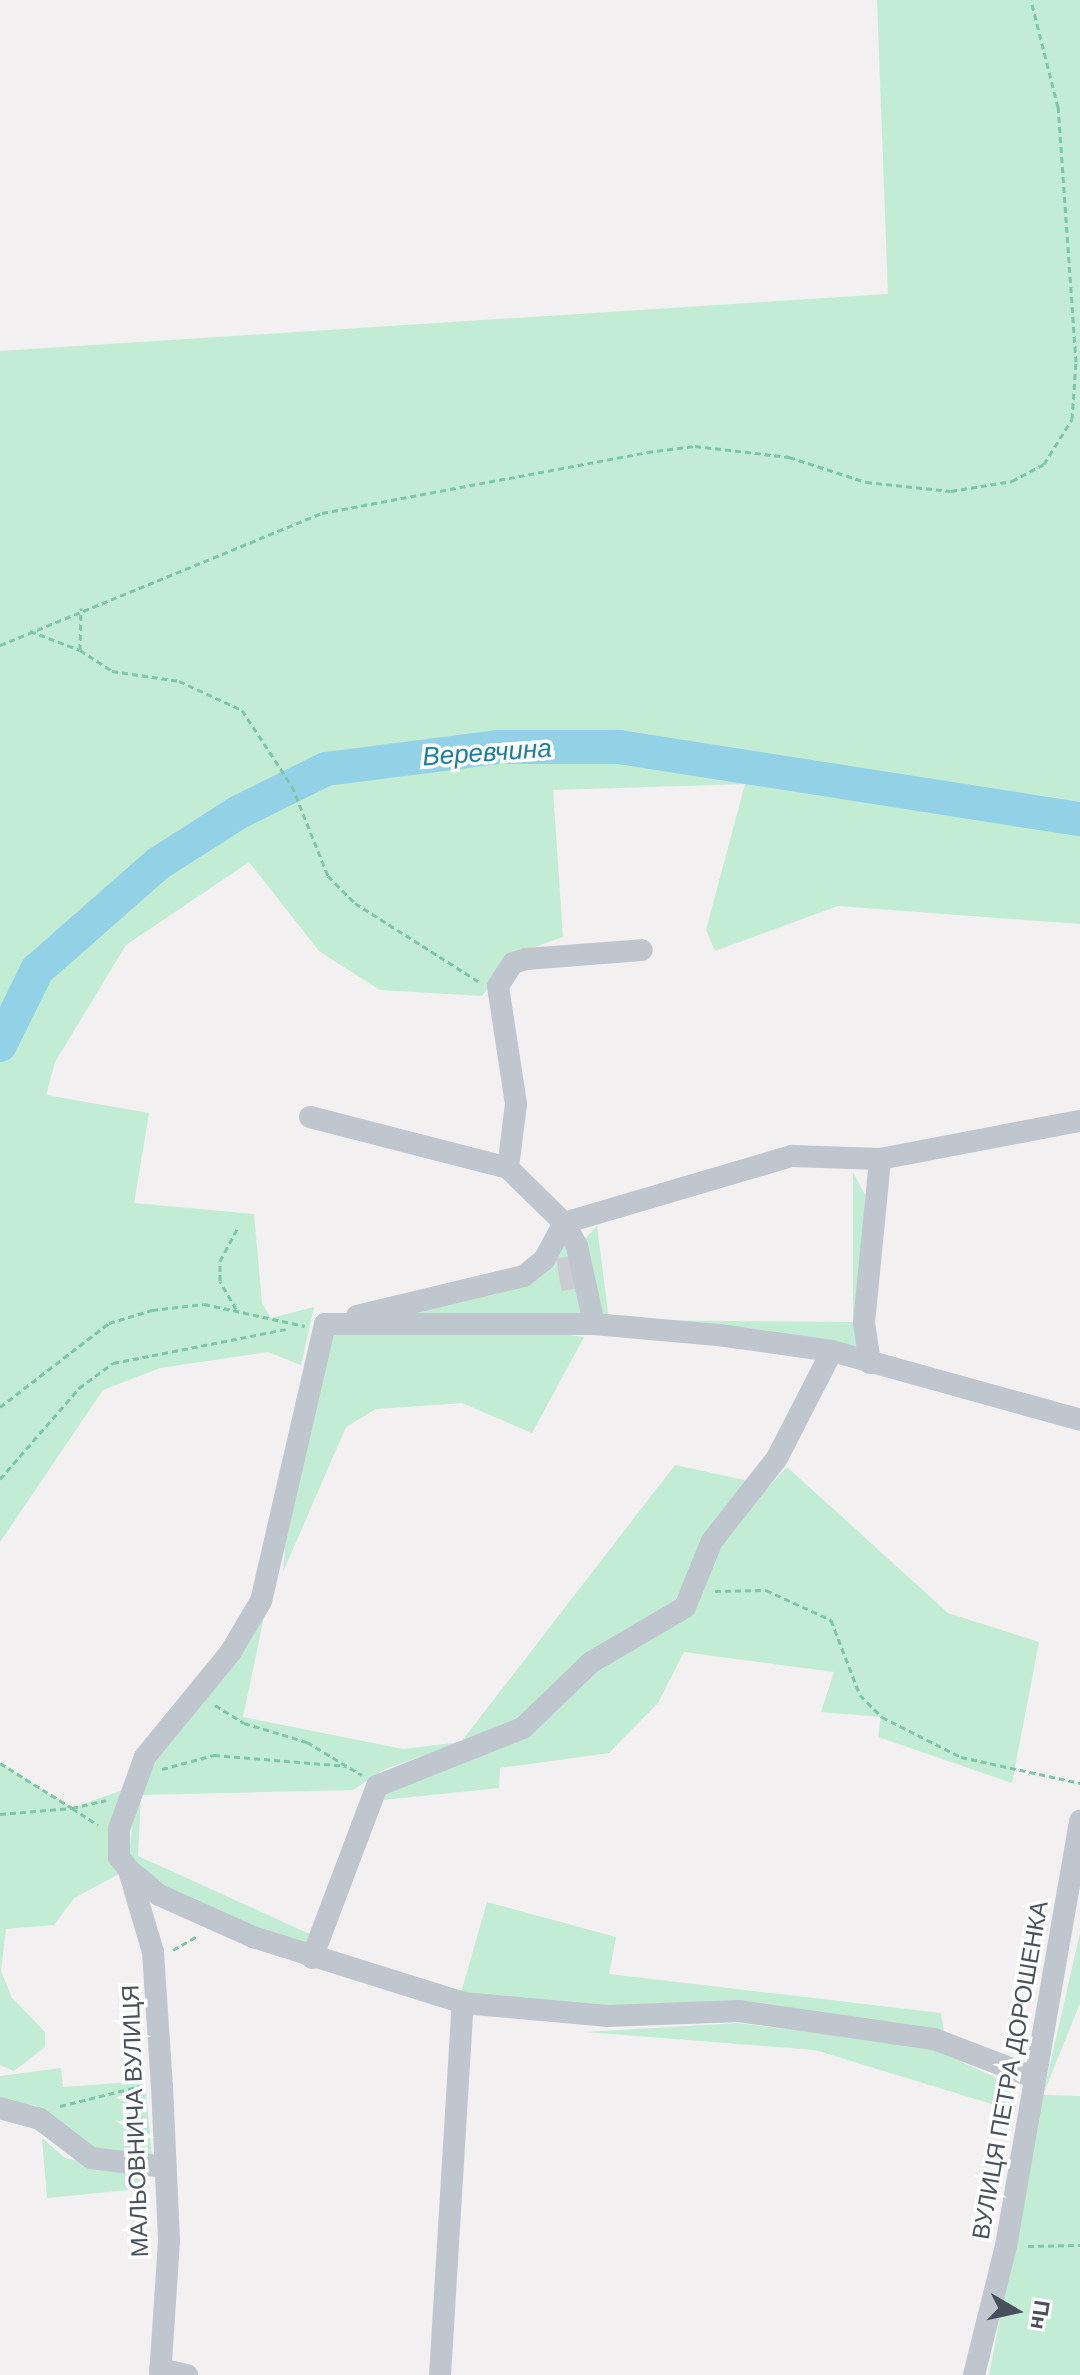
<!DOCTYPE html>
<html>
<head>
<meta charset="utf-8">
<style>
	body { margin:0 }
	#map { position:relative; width:1080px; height:2375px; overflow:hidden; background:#f2f0f0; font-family:"DM Sans",sans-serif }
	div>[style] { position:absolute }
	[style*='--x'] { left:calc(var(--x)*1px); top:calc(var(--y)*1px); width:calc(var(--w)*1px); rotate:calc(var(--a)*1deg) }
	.green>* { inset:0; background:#c2ecd4 }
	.river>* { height:34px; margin:-17px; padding:0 17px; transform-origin:17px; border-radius:17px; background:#92d1e6 }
	.building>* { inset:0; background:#caccd2; transform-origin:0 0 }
	.path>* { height:3px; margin-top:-1.5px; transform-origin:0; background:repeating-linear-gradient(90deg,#7cc8a6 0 6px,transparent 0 10px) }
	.street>* { height:22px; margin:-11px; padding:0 11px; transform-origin:11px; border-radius:11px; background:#bfc6ce }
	span { translate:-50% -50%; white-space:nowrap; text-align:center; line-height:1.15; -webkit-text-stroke:7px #fff; paint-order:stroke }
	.street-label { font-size:24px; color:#49525c }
	.water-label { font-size:26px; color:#167fa2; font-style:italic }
	.north { position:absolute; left:976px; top:2271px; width:80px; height:80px; -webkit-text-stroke:6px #fff; paint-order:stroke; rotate:99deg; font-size:22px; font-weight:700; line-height:32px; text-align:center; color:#49525c }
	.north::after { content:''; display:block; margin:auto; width:28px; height:36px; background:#49525c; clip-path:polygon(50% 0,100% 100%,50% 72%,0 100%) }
</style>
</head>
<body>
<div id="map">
	<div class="green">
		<div style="clip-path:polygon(877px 0,1080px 0,1080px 924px,838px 906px,715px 951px,706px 930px,745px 784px,553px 790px,563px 937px,509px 956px,482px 996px,380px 990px,319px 951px,249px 862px,126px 945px,55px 1062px,46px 1095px,149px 1113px,134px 1203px,254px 1214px,262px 1303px,271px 1318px,314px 1307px,301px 1365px,268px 1352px,160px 1368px,103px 1390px,0 1542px,0 351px,888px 294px)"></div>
		<div style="clip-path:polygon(853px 1172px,865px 1195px,858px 1326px,864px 1355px,815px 1342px,609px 1320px,599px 1316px,581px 1243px,597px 1226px,609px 1320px,853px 1322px)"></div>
		<div style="clip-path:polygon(564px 1232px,591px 1320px,353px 1320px,521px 1282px)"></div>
		<div style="clip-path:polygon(327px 1330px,560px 1334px,584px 1337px,532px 1433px,462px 1403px,376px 1409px,346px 1427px,283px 1572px,290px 1490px)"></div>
		<div style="clip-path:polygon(675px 1465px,749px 1481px,710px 1532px,668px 1614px,615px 1636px,521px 1722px,385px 1769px,353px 1790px,141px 1795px,138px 1856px,312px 1935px,308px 1946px,293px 1947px,164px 1890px,129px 1859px,135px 1794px,151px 1763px,265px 1612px,243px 1717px,403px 1749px,461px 1742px)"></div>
		<div style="clip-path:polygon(787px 1467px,948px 1613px,1039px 1642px,1012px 1783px,878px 1737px,881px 1717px,821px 1712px,834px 1672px,684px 1652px,658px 1703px,609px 1753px,500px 1768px,499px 1788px,383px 1800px,386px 1792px,526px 1736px,602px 1660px,683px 1617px,725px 1534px)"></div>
		<div style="clip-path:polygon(0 1763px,72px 1808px,126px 1789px,119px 1874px,74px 1898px,54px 1925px,6px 1929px,1px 1971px,12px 1998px,45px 2032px,45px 2047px,14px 2071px,0 2065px)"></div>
		<div style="clip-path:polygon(487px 1902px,616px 1937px,609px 1974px,941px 2013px,944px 2032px,461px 1993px)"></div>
		<div style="clip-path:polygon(1080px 1933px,1080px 2003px,1043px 2095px,1080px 2096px,1080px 2375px,989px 2375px,1043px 2095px)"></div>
		<div style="clip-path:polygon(738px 2023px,929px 2047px,1012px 2085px,1008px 2109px,815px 2050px,586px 2032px)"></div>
		<div style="clip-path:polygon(61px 2068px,63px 2087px,145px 2081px,152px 2156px,100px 2153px,35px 2105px,0 2101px,0 2076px)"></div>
		<div style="clip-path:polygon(42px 2138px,65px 2158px,145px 2176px,149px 2188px,47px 2198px)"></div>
	</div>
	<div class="river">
		<div style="--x:0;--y:1045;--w:84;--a:-63.7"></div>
		<div style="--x:37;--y:970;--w:162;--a:-41.3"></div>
		<div style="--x:159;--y:863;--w:95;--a:-32.5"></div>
		<div style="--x:239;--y:812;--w:97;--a:-26.3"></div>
		<div style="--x:326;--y:769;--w:173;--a:-7.3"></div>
		<div style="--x:498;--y:747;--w:121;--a:0"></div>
		<div style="--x:619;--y:747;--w:467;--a:8.9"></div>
	</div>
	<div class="building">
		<div style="left:572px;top:1256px;width:33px;height:16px;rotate:81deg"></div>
	</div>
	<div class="path">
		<div style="--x:30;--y:631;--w:53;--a:20.8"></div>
		<div style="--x:80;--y:650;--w:42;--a:-88.6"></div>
		<div style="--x:0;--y:645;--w:348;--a:-22.3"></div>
		<div style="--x:322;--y:513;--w:331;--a:-10.6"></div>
		<div style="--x:647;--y:452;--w:48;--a:-7.1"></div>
		<div style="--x:695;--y:446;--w:95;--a:6.7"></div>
		<div style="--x:789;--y:457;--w:81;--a:18"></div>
		<div style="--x:866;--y:482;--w:85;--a:6"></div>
		<div style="--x:951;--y:491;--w:62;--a:-9.3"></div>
		<div style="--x:1012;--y:481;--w:36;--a:-28"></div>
		<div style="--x:1044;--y:464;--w:53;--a:-58.1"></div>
		<div style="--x:1072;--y:419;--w:57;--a:-86"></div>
		<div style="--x:1076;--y:362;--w:256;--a:-94"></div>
		<div style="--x:1058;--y:107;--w:110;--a:-104.2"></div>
		<div style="--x:80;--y:650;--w:38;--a:33"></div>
		<div style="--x:112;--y:671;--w:68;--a:8.5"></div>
		<div style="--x:179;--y:681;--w:69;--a:24.7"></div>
		<div style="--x:242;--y:710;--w:91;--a:56.7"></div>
		<div style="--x:292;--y:786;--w:97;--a:68.2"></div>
		<div style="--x:328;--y:876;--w:38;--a:45"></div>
		<div style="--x:355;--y:903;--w:146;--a:32.4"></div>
		<div style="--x:236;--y:1309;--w:32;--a:-120"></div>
		<div style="--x:220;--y:1281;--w:20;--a:-90"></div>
		<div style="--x:220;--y:1261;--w:38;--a:-62"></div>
		<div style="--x:0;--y:1407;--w:138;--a:-37.6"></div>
		<div style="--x:109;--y:1323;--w:45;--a:-16.8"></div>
		<div style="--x:152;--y:1310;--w:52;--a:-6.6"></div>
		<div style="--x:204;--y:1304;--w:103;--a:12.3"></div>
		<div style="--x:0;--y:1479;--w:121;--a:-49"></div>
		<div style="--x:79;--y:1388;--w:42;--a:-36.3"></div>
		<div style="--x:113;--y:1363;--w:176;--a:-11.1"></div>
		<div style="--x:715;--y:1591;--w:51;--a:-1.1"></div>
		<div style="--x:766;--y:1590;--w:72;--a:24.8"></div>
		<div style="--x:831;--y:1620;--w:80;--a:68.9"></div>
		<div style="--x:860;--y:1695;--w:31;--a:45"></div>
		<div style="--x:882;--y:1717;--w:89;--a:26.9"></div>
		<div style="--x:961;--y:1757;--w:122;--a:12.3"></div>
		<div style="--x:215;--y:1705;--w:34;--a:32"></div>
		<div style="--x:244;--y:1723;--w:66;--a:16.8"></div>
		<div style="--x:307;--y:1742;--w:64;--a:31"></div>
		<div style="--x:0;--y:1763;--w:85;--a:32"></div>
		<div style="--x:72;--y:1808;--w:35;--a:-13"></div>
		<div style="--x:162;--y:1769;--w:54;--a:-15.1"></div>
		<div style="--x:214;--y:1755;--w:133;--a:4.7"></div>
		<div style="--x:0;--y:1814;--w:72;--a:-4.8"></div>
		<div style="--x:72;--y:1808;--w:31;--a:33"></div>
		<div style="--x:173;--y:1950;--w:28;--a:-30"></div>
		<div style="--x:60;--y:2106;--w:83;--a:-13.9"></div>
		<div style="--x:1028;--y:2246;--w:52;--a:-1.1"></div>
	</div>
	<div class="street">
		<div style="--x:310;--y:1117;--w:204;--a:14.4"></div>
		<div style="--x:564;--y:1223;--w:238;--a:-16.4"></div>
		<div style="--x:792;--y:1156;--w:88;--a:2"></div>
		<div style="--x:880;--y:1159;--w:204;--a:-10.8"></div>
		<div style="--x:357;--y:1316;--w:172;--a:-13.5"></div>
		<div style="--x:524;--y:1276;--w:26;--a:-39"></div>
		<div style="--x:544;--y:1260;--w:42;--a:-61.6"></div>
		<div style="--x:325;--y:1324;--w:284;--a:103"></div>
		<div style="--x:261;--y:1601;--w:61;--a:120.8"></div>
		<div style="--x:230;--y:1653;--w:134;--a:129.3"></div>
		<div style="--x:145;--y:1757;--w:77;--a:109.9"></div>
		<div style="--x:119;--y:1829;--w:28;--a:90"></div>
		<div style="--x:119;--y:1857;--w:15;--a:53"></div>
		<div style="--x:128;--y:1869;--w:40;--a:40"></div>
		<div style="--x:159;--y:1895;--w:103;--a:24.1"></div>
		<div style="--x:253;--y:1937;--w:220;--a:17.4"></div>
		<div style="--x:463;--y:2003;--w:146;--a:5.1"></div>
		<div style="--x:608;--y:2016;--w:131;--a:-2.2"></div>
		<div style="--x:739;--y:2011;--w:197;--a:8.2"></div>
		<div style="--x:934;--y:2039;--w:106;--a:21"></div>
		<div style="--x:325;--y:1324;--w:269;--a:0"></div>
		<div style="--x:594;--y:1324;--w:124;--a:5.1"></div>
		<div style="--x:718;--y:1335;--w:115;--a:8"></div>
		<div style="--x:832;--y:1351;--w:257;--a:15.5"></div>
		<div style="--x:594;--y:1324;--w:80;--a:-102.3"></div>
		<div style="--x:577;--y:1246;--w:26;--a:-119"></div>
		<div style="--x:564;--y:1223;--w:78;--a:-135.5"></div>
		<div style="--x:508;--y:1168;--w:64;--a:-82.9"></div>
		<div style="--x:516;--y:1104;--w:119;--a:-98.7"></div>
		<div style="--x:498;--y:986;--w:27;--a:-57"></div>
		<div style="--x:513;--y:963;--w:14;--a:-17"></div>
		<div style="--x:526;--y:959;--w:116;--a:-4.4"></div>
		<div style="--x:870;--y:1363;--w:40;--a:-98.5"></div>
		<div style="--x:864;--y:1323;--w:165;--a:-84.4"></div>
		<div style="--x:130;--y:1874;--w:81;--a:73.6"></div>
		<div style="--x:153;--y:1952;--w:134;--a:86.2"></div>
		<div style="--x:162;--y:2086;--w:155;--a:87.4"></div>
		<div style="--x:169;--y:2241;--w:134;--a:93.8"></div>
		<div style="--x:312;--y:1958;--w:184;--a:-69.3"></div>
		<div style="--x:377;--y:1786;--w:157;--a:-21.7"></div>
		<div style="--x:523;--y:1728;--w:93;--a:-44.1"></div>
		<div style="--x:590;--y:1663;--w:110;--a:-30.5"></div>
		<div style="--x:685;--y:1607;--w:71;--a:-67.8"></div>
		<div style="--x:712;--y:1541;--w:105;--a:-51.9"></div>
		<div style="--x:777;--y:1458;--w:120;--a:-62.8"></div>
		<div style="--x:0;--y:2108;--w:41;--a:15.4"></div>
		<div style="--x:40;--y:2119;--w:64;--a:37.4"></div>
		<div style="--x:91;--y:2158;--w:75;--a:6.9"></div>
		<div style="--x:160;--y:2369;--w:28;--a:13"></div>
		<div style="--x:440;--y:2375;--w:373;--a:-86.5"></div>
		<div style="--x:974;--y:2375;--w:133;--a:-76.1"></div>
		<div style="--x:1006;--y:2246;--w:432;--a:-80.1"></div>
	</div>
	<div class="street-label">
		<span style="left:1010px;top:2070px;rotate:-80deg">ВУЛИЦЯ ПЕТРА ДОРОШЕНКА</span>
		<span style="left:135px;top:2121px;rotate:-92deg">МАЛЬОВНИЧА ВУЛИЦЯ</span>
	</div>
	<div class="water-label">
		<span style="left:487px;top:753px;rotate:-4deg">Веревчина</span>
	</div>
	<div class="north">Пн</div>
</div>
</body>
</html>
